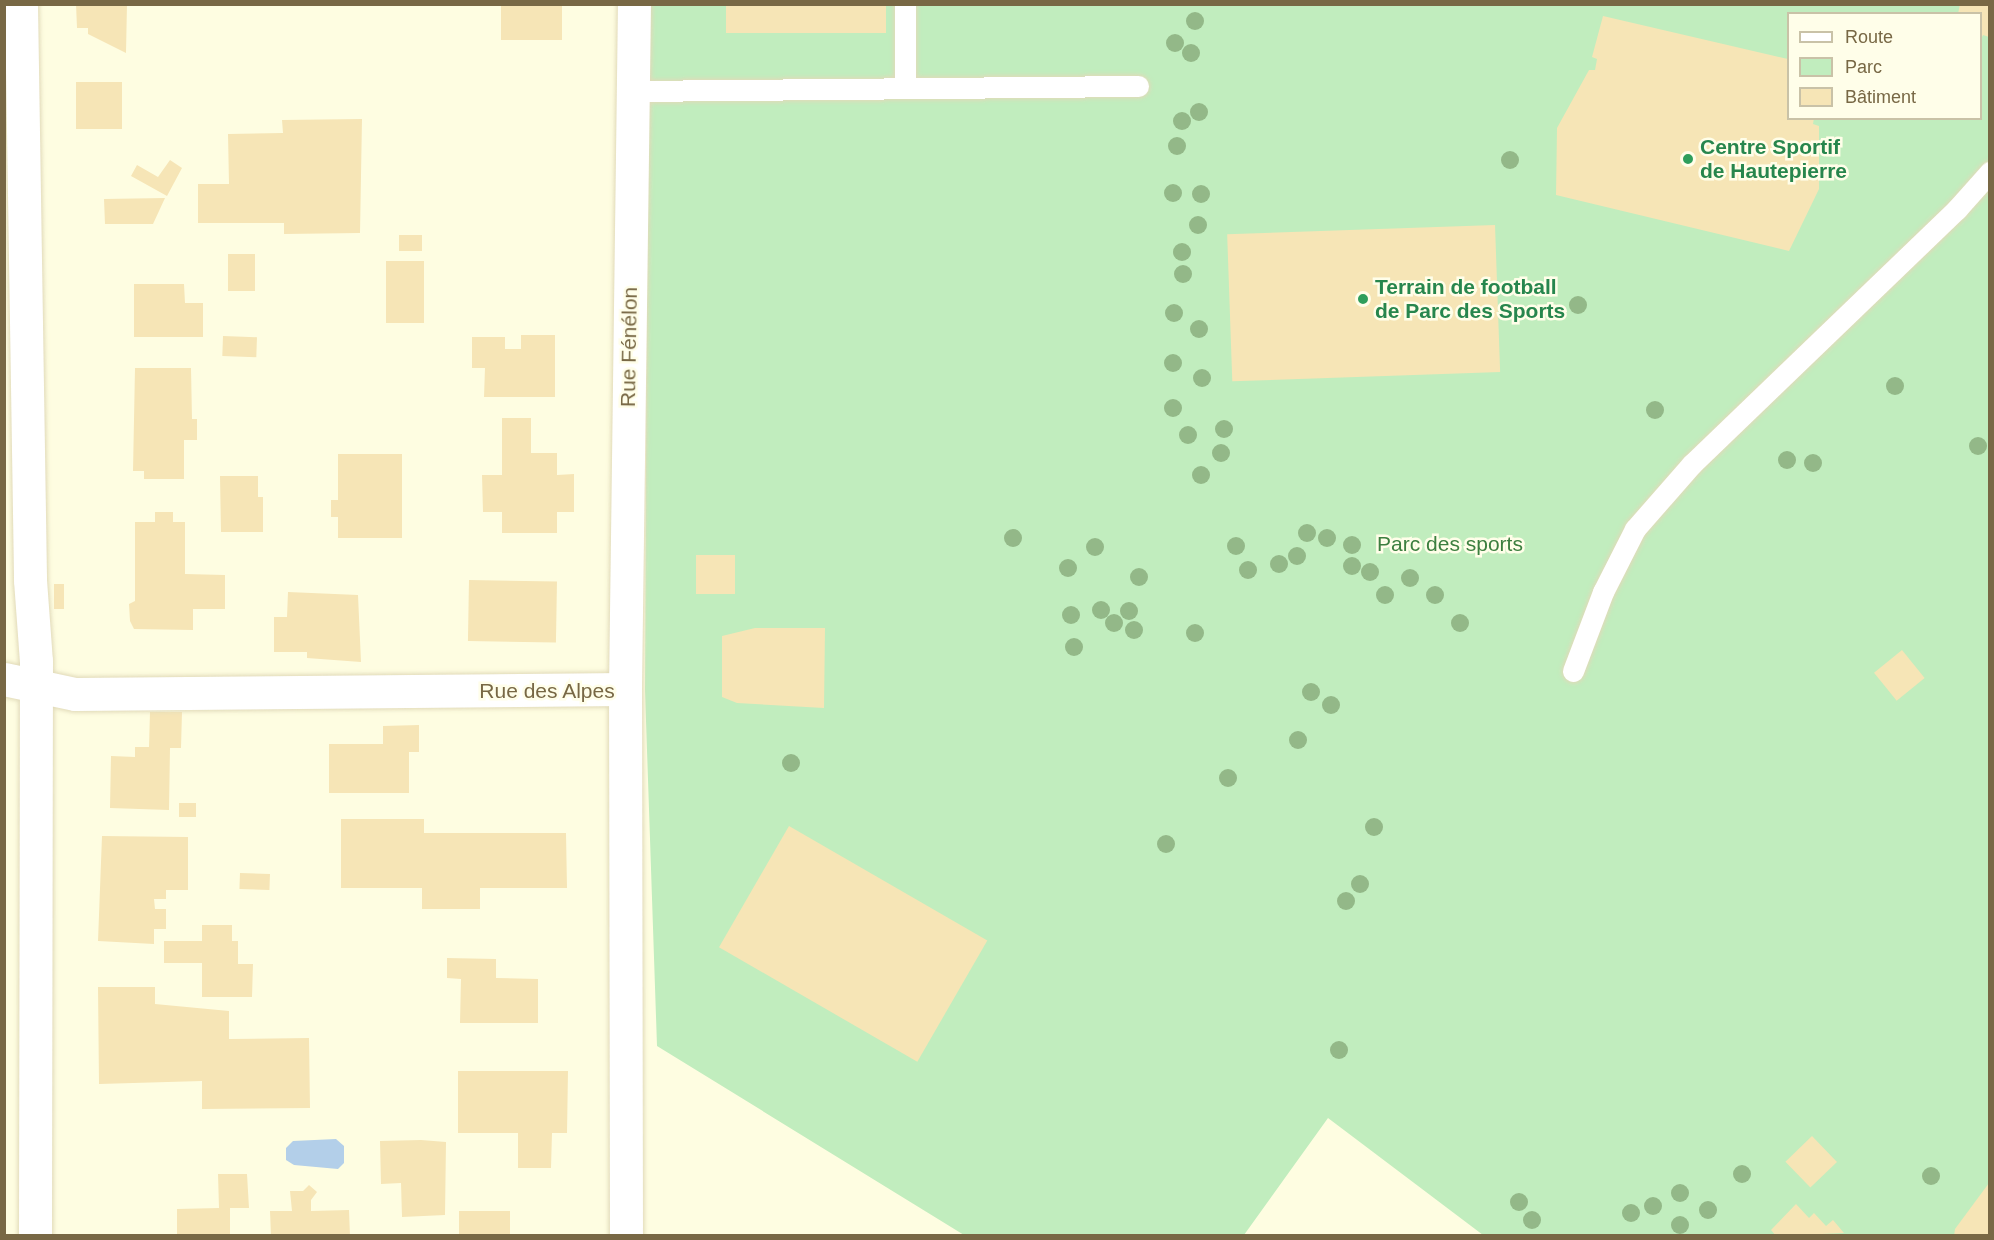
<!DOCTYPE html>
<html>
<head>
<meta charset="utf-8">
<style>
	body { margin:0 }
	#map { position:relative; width:1994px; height:1240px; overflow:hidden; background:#fefde1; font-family:Helvetica,sans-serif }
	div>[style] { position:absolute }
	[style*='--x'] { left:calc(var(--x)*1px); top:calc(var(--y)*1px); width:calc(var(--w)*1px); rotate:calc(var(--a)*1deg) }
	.green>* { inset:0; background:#c1edbe }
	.water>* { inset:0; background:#b3cfe9 }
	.building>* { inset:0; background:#f6e5b6; transform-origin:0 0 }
	.roads { filter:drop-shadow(0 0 2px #e1dab9) drop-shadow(0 0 2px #e1dab9) }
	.lane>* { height:21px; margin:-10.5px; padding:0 10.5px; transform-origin:10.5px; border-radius:10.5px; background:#fff }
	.street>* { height:33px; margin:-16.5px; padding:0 16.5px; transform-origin:16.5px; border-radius:16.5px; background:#fff }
	.secondary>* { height:33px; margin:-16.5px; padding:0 16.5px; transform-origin:16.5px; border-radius:16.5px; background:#fff }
	.trees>* { width:18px; height:18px; margin:-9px; border-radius:50%; background:#93b888 }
	.dots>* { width:16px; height:16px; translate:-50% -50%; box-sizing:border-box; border:3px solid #fffee9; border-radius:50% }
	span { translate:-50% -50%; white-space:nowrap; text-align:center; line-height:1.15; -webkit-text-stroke:5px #fffee9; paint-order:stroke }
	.leisure-label { font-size:21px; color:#27864d; font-weight:700 }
	.left { translate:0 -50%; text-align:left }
	.street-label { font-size:21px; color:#786845 }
	.park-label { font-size:21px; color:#3c7f3f }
	.frame { position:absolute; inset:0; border:6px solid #786845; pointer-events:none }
	.legend { position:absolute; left:1787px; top:12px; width:195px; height:108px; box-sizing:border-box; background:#fffee9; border:2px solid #c9c2a7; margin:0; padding:8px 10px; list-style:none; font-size:18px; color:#786845 }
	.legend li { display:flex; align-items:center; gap:12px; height:30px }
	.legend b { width:30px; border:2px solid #c9c2a7 }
</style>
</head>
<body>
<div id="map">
	<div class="green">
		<div style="clip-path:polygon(evenodd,648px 5px,1989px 5px,1989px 1235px,1483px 1235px,1328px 1118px,1244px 1235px,964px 1235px,657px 1046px,645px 691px,648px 5px,1788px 14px,1980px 14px,1980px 118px,1788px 118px,1788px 14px)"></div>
	</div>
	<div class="water">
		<div style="clip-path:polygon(336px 1139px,344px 1146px,344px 1163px,338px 1169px,294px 1165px,286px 1160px,286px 1148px,293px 1141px)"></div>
	</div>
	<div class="building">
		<div style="clip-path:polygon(76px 4px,127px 4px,126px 53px,88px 34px,88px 28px,77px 28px)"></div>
		<div style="left:501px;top:4px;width:61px;height:36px"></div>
		<div style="left:726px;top:4px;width:160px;height:29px"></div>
		<div style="clip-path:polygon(1960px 4px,1989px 4px,1989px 37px,1983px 35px,1980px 41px,1980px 14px,1958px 14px)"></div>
		<div style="clip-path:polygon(1603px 16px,1788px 59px,1788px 118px,1814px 118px,1813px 124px,1819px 126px,1819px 189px,1789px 251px,1556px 195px,1557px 128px,1589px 70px,1595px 70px,1597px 59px,1592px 57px)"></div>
		<div style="left:76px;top:82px;width:46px;height:47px"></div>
		<div style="clip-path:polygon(362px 119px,360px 233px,284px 234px,284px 223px,198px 223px,198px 184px,229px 184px,228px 134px,283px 133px,282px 120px)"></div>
		<div style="clip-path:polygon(170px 160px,182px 168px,167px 196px,131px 176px,137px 165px,158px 177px)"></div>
		<div style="clip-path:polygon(165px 198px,153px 224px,105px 224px,104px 199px)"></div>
		<div style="left:1495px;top:225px;width:147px;height:268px;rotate:88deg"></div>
		<div style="left:422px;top:235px;width:16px;height:23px;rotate:90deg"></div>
		<div style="left:228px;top:254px;width:27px;height:37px"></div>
		<div style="left:424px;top:261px;width:62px;height:38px;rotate:90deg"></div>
		<div style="clip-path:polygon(134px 284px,184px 284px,185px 303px,203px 303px,203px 337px,134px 337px)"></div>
		<div style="clip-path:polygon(521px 335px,555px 335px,555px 397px,484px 397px,485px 368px,472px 368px,472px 337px,505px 337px,505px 349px,521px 349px)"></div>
		<div style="left:223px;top:336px;width:34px;height:20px;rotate:2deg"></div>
		<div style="clip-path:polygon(135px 368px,191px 368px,192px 419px,197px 419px,197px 440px,184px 440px,184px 479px,144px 479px,144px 471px,133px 471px)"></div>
		<div style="clip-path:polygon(502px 418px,531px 418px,531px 453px,557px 453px,557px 475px,574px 474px,574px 512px,557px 512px,557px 533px,502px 533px,502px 512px,483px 512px,482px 475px,502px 475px)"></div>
		<div style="clip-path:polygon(338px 454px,402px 454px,402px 538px,338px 538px,338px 517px,331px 517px,331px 500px,338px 500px)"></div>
		<div style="clip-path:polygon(220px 476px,258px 476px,258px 497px,263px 497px,263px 532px,221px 532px)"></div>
		<div style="clip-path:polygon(155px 512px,173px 512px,173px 522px,185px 522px,185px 574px,225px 575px,225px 609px,193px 609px,193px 630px,134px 629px,130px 621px,129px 604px,135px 601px,135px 522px,155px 522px)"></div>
		<div style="left:696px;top:555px;width:39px;height:39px"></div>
		<div style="left:469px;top:580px;width:88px;height:61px;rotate:1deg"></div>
		<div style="left:54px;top:584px;width:10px;height:25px"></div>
		<div style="clip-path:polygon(288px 592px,358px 595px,361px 662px,307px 658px,307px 652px,274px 652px,274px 617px,287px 617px)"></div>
		<div style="clip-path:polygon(755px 628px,825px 628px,824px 708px,737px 703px,722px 697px,722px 636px)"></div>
		<div style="left:1902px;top:650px;width:36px;height:36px;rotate:51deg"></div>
		<div style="clip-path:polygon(150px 712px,182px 712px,181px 748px,170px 748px,169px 810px,110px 808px,111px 756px,135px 757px,135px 747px,149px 747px)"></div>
		<div style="clip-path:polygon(419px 725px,419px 752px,409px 752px,409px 793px,329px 793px,329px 744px,383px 744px,383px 726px)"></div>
		<div style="left:179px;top:803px;width:17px;height:14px"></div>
		<div style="clip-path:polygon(341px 819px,424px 819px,424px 833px,566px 833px,567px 888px,480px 888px,480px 909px,422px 909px,422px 888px,341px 888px)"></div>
		<div style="left:789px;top:826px;width:229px;height:140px;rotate:30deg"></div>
		<div style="clip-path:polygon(102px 836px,188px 837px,188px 890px,166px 890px,166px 899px,154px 899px,155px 909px,166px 909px,166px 929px,154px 929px,154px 944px,98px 941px)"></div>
		<div style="left:240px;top:873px;width:30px;height:16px;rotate:2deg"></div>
		<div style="clip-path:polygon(202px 925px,232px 925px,232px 941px,238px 941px,238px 964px,253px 964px,252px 997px,202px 997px,202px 963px,164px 963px,164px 941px,202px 941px)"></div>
		<div style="clip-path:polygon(447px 958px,496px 959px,496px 978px,538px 979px,538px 1023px,460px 1023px,461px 979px,447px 978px)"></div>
		<div style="clip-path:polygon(98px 987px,155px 987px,155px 1004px,229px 1011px,229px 1039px,309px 1038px,310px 1108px,202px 1109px,202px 1081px,99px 1084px)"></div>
		<div style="clip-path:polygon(458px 1071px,568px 1071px,567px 1133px,552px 1133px,551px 1168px,518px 1168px,518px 1133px,458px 1133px)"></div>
		<div style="left:1812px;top:1136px;width:36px;height:37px;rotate:46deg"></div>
		<div style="clip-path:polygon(421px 1140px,446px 1142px,445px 1215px,402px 1217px,401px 1183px,381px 1184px,380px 1141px)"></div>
		<div style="clip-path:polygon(218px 1174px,247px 1174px,249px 1208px,230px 1208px,230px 1236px,177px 1236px,177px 1209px,219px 1208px)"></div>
		<div style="clip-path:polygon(1989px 1183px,1989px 1236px,1954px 1236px,1955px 1229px)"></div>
		<div style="clip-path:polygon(309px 1185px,317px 1192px,311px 1200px,311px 1211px,349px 1210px,350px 1236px,271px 1236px,270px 1211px,292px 1211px,290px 1191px,303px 1191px)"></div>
		<div style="clip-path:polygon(1796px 1204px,1809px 1218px,1814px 1213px,1826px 1226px,1833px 1220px,1844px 1233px,1776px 1236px,1771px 1230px)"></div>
		<div style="left:459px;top:1211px;width:51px;height:25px"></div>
	</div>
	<div class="roads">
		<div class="lane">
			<div style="--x:905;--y:4;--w:83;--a:90"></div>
			<div style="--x:633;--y:91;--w:505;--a:-0.57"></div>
			<div style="--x:1573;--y:671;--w:85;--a:-69.2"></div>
			<div style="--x:1603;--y:592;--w:71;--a:-63.1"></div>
			<div style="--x:1635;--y:529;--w:86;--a:-48.8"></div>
			<div style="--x:1692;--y:464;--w:368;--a:-43.9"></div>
			<div style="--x:1957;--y:209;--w:50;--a:-48.3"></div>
		</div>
		<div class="street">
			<div style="--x:4;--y:679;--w:73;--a:11.9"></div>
			<div style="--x:75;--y:694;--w:550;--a:-0.52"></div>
			<div style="--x:626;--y:1236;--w:547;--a:-90.1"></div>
			<div style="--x:625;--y:689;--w:685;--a:-89.25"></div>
		</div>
		<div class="secondary">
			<div style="--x:21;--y:4;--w:576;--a:89.1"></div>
			<div style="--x:30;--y:580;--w:81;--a:85.8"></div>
			<div style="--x:36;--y:661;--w:575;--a:90.1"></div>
		</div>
	</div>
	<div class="trees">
		<div style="left:1195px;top:21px"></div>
		<div style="left:1175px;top:43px"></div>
		<div style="left:1191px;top:53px"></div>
		<div style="left:1199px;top:112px"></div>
		<div style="left:1182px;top:121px"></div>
		<div style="left:1177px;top:146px"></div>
		<div style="left:1510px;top:160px"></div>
		<div style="left:1173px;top:193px"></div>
		<div style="left:1201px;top:194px"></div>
		<div style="left:1198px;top:225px"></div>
		<div style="left:1182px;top:252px"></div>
		<div style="left:1183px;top:274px"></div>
		<div style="left:1578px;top:305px"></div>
		<div style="left:1174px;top:313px"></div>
		<div style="left:1199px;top:329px"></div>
		<div style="left:1173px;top:363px"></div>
		<div style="left:1202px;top:378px"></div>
		<div style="left:1895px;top:386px"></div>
		<div style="left:1173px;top:408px"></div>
		<div style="left:1655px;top:410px"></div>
		<div style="left:1224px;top:429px"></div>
		<div style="left:1188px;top:435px"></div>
		<div style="left:1978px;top:446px"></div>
		<div style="left:1221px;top:453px"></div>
		<div style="left:1787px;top:460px"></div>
		<div style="left:1813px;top:463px"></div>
		<div style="left:1201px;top:475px"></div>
		<div style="left:1307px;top:533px"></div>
		<div style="left:1013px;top:538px"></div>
		<div style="left:1327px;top:538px"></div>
		<div style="left:1352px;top:545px"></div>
		<div style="left:1236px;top:546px"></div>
		<div style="left:1095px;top:547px"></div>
		<div style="left:1297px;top:556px"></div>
		<div style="left:1279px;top:564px"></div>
		<div style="left:1352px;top:566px"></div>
		<div style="left:1068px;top:568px"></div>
		<div style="left:1248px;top:570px"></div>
		<div style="left:1370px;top:572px"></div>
		<div style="left:1139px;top:577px"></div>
		<div style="left:1410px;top:578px"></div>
		<div style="left:1385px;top:595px"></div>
		<div style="left:1435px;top:595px"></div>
		<div style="left:1101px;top:610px"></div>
		<div style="left:1129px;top:611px"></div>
		<div style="left:1071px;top:615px"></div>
		<div style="left:1114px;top:623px"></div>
		<div style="left:1460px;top:623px"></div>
		<div style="left:1134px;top:630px"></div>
		<div style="left:1195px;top:633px"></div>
		<div style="left:1074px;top:647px"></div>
		<div style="left:1311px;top:692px"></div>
		<div style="left:1331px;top:705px"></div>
		<div style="left:1298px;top:740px"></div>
		<div style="left:791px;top:763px"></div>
		<div style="left:1228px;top:778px"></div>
		<div style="left:1374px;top:827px"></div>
		<div style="left:1166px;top:844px"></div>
		<div style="left:1360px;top:884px"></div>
		<div style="left:1346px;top:901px"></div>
		<div style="left:1339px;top:1050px"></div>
		<div style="left:1742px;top:1174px"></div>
		<div style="left:1931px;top:1176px"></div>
		<div style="left:1680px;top:1193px"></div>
		<div style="left:1519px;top:1202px"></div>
		<div style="left:1653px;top:1206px"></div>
		<div style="left:1708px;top:1210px"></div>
		<div style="left:1631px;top:1213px"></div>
		<div style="left:1532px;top:1220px"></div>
		<div style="left:1680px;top:1225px"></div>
	</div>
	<div class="dots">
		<div style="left:1688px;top:159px;background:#2e9e5b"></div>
		<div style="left:1363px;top:299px;background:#2e9e5b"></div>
	</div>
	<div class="leisure-label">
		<span class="left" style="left:1700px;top:159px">Centre Sportif<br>de Hautepierre</span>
		<span class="left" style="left:1375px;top:299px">Terrain de football<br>de Parc des Sports</span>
	</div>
	<div class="street-label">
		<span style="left:629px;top:347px;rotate:-89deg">Rue Fénélon</span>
		<span style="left:547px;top:691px">Rue des Alpes</span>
	</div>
	<div class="park-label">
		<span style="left:1450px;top:544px">Parc des sports</span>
	</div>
	<div class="frame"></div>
	<ul class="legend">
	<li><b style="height:8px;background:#fff"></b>Route</li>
	<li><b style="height:16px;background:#c1edbe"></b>Parc</li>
	<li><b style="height:16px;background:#f6e5b6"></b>Bâtiment</li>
	</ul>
</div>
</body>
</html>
